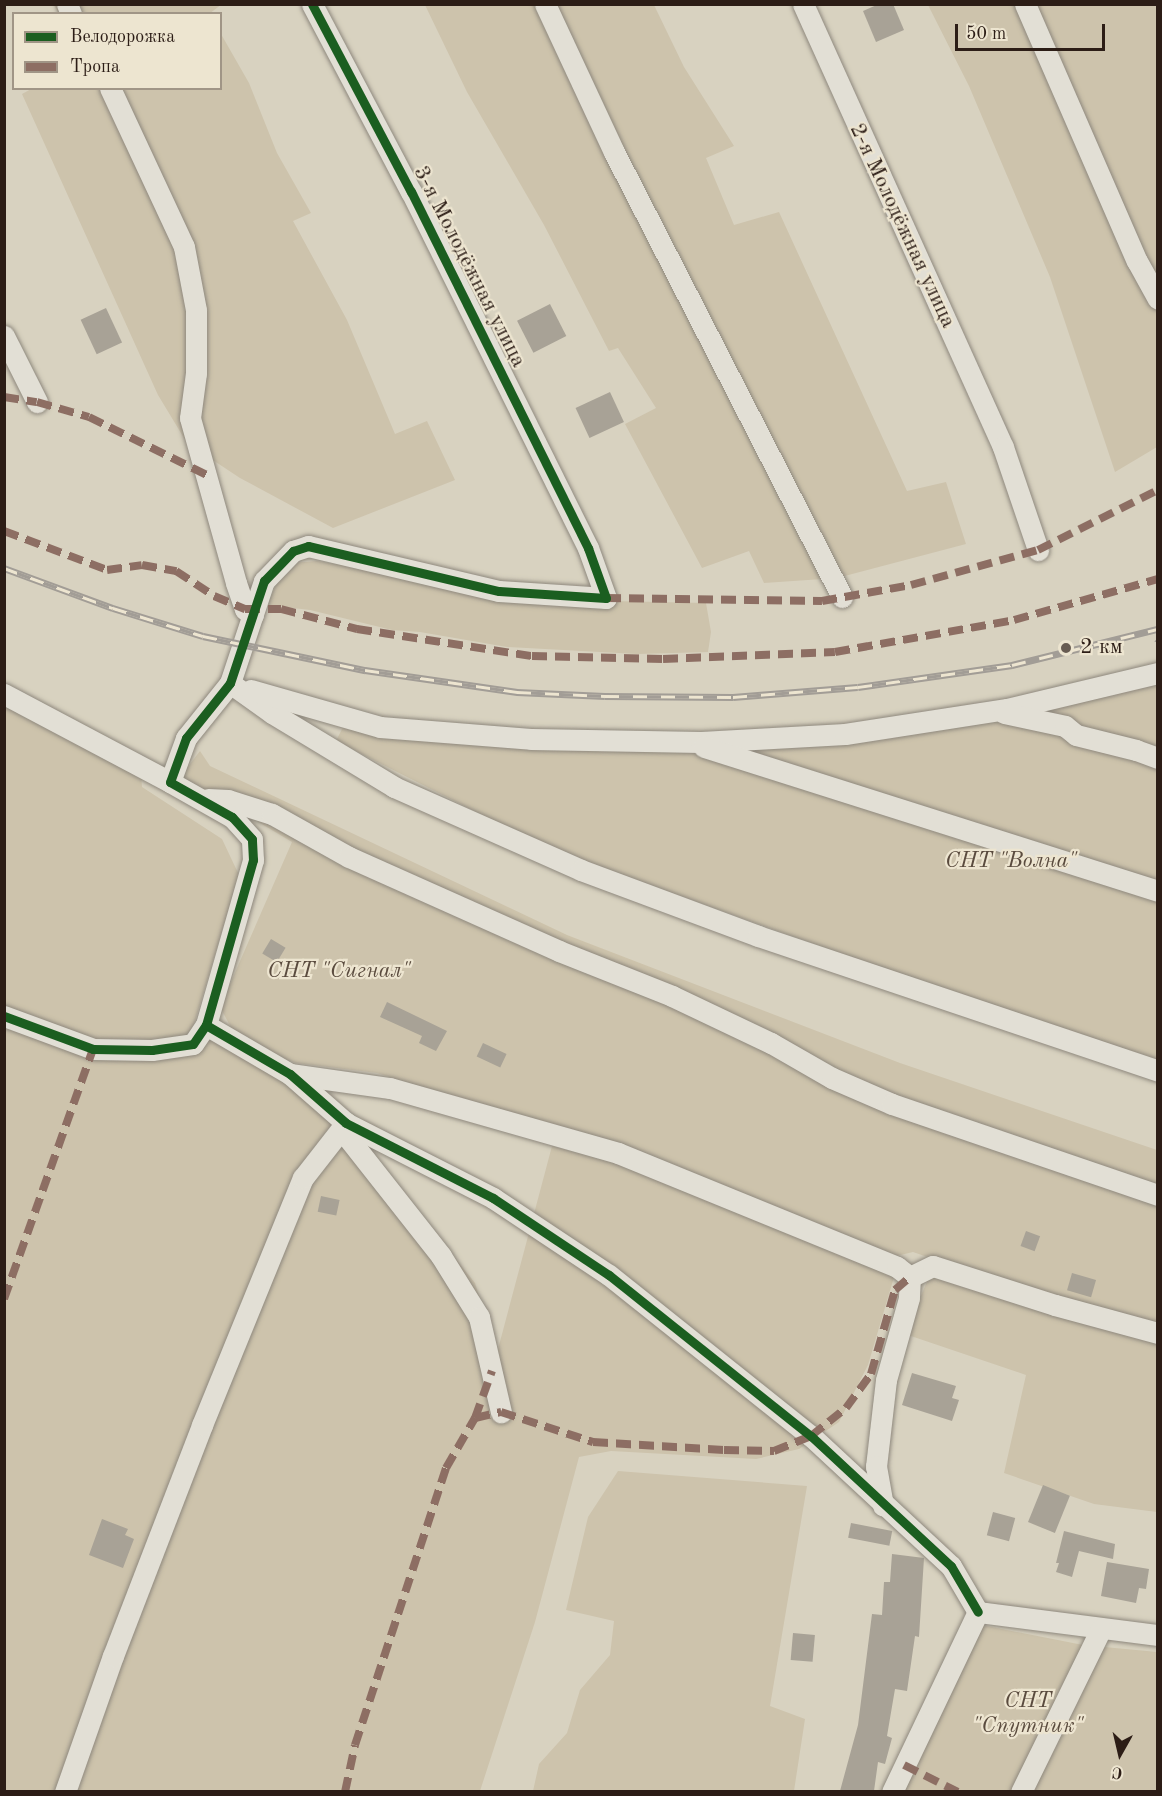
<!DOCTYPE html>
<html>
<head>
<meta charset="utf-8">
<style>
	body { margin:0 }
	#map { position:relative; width:1162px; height:1796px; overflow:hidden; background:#d8d2c0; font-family:"Old Standard TT",serif }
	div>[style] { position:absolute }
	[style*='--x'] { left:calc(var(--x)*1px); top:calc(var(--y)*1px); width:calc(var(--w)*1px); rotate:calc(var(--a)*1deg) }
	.green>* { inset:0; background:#cdc3ac }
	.building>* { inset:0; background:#a8a296; transform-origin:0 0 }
	.path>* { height:4px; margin-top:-2px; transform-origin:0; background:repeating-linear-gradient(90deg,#a29d96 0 1.5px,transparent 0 4.5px) }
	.roads { filter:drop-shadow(0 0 2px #8e887d) drop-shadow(0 0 2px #8e887d) }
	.minor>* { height:21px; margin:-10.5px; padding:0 10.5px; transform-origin:10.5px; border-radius:10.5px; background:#e2dfd5 }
	.rail>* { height:7px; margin-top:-3.5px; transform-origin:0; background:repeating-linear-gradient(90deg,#ede5d0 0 14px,#a29d96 0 28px); box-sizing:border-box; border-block:2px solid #a29d96 }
	.quiet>* { height:8px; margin-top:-4px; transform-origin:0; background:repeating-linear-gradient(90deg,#8d6e63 0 15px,transparent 0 23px) }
	.cycleway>* { height:9px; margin:-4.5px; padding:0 4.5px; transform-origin:4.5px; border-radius:4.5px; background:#1b5e20 }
	.dots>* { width:16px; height:16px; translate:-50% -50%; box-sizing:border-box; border:3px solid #ede5d0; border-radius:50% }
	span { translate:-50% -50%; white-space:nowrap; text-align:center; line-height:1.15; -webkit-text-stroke:4.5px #ede5d0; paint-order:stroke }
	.street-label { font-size:22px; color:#2c1d16 }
	.poi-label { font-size:22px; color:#2c1d16 }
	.left { translate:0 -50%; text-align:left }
	.park-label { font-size:22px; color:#5a4b3e; font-style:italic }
	.frame { position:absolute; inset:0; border:6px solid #2c1d16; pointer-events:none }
	.legend { position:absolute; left:12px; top:12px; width:210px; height:78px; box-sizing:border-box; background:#ede5d0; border:2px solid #a09586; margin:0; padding:8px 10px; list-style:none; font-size:18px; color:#2c1d16 }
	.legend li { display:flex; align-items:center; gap:12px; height:30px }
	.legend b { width:30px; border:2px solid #a09586 }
	.north { position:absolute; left:1090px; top:1724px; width:60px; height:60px; -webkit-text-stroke:4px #ede5d0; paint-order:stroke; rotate:188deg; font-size:16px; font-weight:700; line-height:24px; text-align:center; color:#2c1d16 }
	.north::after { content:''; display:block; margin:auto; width:21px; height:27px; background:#2c1d16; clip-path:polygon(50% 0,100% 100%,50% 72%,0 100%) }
	.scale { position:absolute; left:955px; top:24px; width:150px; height:27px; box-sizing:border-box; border:3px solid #2c1d16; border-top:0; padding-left:8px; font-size:18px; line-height:21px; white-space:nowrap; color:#2c1d16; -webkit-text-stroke:4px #ede5d0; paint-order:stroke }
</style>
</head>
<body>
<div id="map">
	<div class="green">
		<div style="clip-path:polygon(222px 4px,209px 14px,59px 14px,54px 5px)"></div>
		<div style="clip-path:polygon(425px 5px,654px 5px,684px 67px,734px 146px,706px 158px,734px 225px,779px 212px,907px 491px,946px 482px,966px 544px,837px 578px,764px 583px,749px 551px,702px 568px,625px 424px,656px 408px,618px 348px,609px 351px,544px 225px,467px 92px)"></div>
		<div style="clip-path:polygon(928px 5px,1157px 5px,1157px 447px,1115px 472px,1050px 277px,969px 86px)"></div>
		<div style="clip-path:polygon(221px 34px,249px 83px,277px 153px,311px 213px,293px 221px,347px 320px,395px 434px,427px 421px,455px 480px,333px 528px,240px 478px,187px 443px,158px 395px,22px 94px,33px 88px,220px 88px)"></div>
		<div style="clip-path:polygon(317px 561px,564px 600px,706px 603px,711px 632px,708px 652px,637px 654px,507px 647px,420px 632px,392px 630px,310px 610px,267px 605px,282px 572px,292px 563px)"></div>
		<div style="clip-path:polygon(1157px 678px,1157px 1061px,1006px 1013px,606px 869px,506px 827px,336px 741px,344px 725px,749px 746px)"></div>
		<div style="clip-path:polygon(4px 701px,141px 775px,142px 787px,222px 839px,239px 875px,192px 1031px,281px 1076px,356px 1134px,475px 1283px,497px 1353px,552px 1146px,611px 1162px,897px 1267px,868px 1365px,839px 1422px,799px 1449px,756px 1459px,611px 1451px,579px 1457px,535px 1622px,480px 1791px,5px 1791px)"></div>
		<div style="clip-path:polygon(200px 751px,210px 766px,567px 935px,900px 1063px,1157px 1150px,1157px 1325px,1042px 1297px,913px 1252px,892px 1257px,510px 1116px,377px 1073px,296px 1063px,277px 1056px,234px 1033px,220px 1007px,292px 842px,181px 776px)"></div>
		<div style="clip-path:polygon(931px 1272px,1157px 1329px,1157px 1512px,1094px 1504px,1004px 1473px,1026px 1375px,905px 1334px)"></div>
		<div style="clip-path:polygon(618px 1471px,807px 1486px,770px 1706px,805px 1719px,794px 1791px,533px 1791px,539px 1764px,567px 1733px,580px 1690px,610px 1655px,614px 1621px,566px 1610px,588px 1517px)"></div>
		<div style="clip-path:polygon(982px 1625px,1083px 1645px,1157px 1652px,1157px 1791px,904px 1792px)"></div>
	</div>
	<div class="building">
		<div style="clip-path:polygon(879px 4px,893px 4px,904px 30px,876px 42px,863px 11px)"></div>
		<div style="left:550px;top:304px;width:36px;height:37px;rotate:63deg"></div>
		<div style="left:106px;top:308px;width:38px;height:28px;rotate:65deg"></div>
		<div style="left:610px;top:392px;width:33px;height:38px;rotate:65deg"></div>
		<div style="left:271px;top:939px;width:17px;height:17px;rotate:31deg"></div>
		<div style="clip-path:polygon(387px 1002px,447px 1031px,436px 1051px,419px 1043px,422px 1036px,380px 1017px)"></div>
		<div style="left:483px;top:1043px;width:26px;height:15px;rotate:25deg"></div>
		<div style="left:321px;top:1196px;width:19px;height:16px;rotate:12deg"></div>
		<div style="left:1026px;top:1231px;width:15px;height:16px;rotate:20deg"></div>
		<div style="left:1072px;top:1273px;width:25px;height:18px;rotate:16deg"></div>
		<div style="clip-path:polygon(912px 1373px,956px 1386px,952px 1398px,959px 1400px,952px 1421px,902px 1405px)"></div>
		<div style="left:1043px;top:1485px;width:29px;height:40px;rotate:22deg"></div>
		<div style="left:993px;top:1512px;width:23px;height:24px;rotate:15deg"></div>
		<div style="clip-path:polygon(102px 1519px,128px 1529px,125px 1535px,134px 1539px,123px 1568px,89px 1555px)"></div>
		<div style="left:851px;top:1523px;width:42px;height:15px;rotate:11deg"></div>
		<div style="clip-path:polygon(1064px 1531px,1115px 1544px,1113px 1559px,1079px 1551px,1072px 1577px,1056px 1572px,1059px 1563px,1056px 1563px)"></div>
		<div style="clip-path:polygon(892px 1554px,924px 1558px,919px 1637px,915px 1636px,907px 1691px,895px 1689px,887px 1736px,892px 1738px,885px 1764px,878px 1762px,874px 1791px,840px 1791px,858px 1725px,872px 1614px,882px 1615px,884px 1582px,890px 1582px)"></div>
		<div style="clip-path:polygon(1107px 1562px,1149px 1569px,1146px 1589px,1139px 1588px,1136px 1603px,1101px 1596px)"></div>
		<div style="left:793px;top:1633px;width:22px;height:27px;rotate:5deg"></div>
	</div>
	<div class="path">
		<div style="--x:1156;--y:640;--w:4;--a:56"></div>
	</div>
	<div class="roads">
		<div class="minor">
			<div style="--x:67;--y:4;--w:11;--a:68"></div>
			<div style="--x:545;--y:4;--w:163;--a:65"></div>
			<div style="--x:614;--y:152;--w:500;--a:62.87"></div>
			<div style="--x:803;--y:4;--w:486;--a:65.7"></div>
			<div style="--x:1003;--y:447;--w:109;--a:71.2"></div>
			<div style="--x:1025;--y:4;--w:280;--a:66.5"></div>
			<div style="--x:1137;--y:261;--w:43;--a:61.1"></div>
			<div style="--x:110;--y:88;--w:175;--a:65"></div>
			<div style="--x:184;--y:247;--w:64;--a:79.2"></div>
			<div style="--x:196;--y:310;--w:63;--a:90"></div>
			<div style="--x:196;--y:373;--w:45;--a:97.6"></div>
			<div style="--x:190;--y:418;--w:171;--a:74.4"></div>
			<div style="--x:236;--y:583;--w:28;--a:71"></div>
			<div style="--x:245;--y:609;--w:10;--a:37"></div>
			<div style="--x:4;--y:336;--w:74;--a:63.4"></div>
			<div style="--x:230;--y:683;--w:52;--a:35.5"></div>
			<div style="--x:272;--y:713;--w:143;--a:31.2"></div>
			<div style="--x:394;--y:787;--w:205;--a:23.9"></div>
			<div style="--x:581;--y:870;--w:189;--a:20.4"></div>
			<div style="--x:758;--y:936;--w:422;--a:18.6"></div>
			<div style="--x:251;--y:690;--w:134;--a:16"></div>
			<div style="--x:380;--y:727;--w:151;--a:4.5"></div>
			<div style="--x:531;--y:739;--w:170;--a:1"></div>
			<div style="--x:701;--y:742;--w:144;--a:-3.2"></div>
			<div style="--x:845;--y:734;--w:164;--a:-8.8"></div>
			<div style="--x:1007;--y:709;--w:155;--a:-13.4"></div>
			<div style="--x:4;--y:694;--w:188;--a:27.9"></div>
			<div style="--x:1004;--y:713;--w:62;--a:12"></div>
			<div style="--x:1065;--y:726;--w:14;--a:39"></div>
			<div style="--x:1076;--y:735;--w:62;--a:14"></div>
			<div style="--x:1136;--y:750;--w:23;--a:20"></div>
			<div style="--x:704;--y:747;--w:476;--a:17.6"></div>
			<div style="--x:208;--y:799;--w:20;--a:3"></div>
			<div style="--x:228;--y:800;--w:46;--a:17.7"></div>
			<div style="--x:272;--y:814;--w:88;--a:29.2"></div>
			<div style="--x:349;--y:857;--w:230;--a:24.1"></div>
			<div style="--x:559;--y:951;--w:122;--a:21.7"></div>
			<div style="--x:672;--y:996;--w:110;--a:25.4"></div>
			<div style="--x:771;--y:1043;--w:70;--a:29.8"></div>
			<div style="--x:832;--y:1078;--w:65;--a:23.4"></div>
			<div style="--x:892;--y:1104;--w:281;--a:18.9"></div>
			<div style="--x:4;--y:1016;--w:95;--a:20.3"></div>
			<div style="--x:93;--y:1049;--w:59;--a:1"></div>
			<div style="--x:152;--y:1050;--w:41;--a:-8.3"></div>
			<div style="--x:193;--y:1044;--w:23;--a:-56"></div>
			<div style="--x:206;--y:1025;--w:172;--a:-74.1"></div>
			<div style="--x:253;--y:860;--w:21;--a:-93"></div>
			<div style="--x:252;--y:839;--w:30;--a:-132"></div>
			<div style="--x:232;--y:817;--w:71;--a:-150.6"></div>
			<div style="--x:170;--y:782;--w:47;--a:-70"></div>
			<div style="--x:186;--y:738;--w:70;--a:-51.3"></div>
			<div style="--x:230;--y:683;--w:108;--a:-71.6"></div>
			<div style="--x:264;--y:581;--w:42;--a:-46"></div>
			<div style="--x:293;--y:551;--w:16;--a:-18"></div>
			<div style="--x:308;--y:546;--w:196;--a:13.3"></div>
			<div style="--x:499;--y:591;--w:107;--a:3.7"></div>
			<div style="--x:606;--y:598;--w:53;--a:-109.8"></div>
			<div style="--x:588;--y:548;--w:398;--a:-116.4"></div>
			<div style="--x:411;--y:192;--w:212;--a:-117.8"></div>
			<div style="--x:206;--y:1025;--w:97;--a:30.3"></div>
			<div style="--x:290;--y:1074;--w:74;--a:41.2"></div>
			<div style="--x:346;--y:1123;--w:165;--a:27"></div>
			<div style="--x:493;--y:1198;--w:139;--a:33.6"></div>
			<div style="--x:609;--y:1275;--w:258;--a:38.6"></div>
			<div style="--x:811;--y:1436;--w:191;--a:42.9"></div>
			<div style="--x:951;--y:1566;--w:53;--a:59.6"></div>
			<div style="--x:290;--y:1074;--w:101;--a:8"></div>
			<div style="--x:390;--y:1088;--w:237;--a:15.9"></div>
			<div style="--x:618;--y:1153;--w:301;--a:22.2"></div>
			<div style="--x:897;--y:1267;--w:16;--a:38"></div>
			<div style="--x:910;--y:1277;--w:21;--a:93"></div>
			<div style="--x:909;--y:1298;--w:85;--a:105.7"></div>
			<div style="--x:886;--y:1380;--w:87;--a:96.6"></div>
			<div style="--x:876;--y:1466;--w:40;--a:80"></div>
			<div style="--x:346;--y:1123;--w:16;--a:79"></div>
			<div style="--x:349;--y:1139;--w:149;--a:51.8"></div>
			<div style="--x:441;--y:1256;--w:72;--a:58.1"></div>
			<div style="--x:479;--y:1317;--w:98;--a:77"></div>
			<div style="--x:910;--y:1277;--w:25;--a:-26"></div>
			<div style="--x:933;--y:1266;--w:128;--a:17.7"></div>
			<div style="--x:1055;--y:1305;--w:107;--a:15.2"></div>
			<div style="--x:978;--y:1612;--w:181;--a:7.3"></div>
			<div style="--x:65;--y:1792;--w:144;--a:-70.6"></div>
			<div style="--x:113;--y:1656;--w:248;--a:-68.9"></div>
			<div style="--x:202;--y:1425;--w:267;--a:-67.8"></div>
			<div style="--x:303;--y:1178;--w:70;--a:-52"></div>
			<div style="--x:892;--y:1792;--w:199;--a:-64.5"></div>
			<div style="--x:1021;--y:1792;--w:182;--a:-63.9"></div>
		</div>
	</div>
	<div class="rail">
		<div style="--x:4;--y:568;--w:116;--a:20.2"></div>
		<div style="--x:113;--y:608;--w:94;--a:17.3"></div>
		<div style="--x:203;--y:636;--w:166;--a:11.9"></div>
		<div style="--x:365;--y:670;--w:154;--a:8.2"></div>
		<div style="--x:517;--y:692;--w:88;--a:2.6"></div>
		<div style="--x:605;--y:696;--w:128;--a:0.4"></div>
		<div style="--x:733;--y:697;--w:125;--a:-4.6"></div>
		<div style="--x:858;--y:687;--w:156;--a:-8.1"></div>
		<div style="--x:1012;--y:665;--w:150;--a:-13.9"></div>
	</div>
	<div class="quiet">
		<div style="--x:4;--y:397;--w:33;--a:9"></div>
		<div style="--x:37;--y:402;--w:54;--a:16.1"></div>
		<div style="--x:89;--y:417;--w:131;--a:26.2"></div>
		<div style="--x:4;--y:531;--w:110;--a:20.7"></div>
		<div style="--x:107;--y:570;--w:35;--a:-8"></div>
		<div style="--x:142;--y:565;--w:35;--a:10"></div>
		<div style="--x:176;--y:571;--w:45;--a:33.3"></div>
		<div style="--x:214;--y:596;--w:34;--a:23"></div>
		<div style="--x:245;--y:609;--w:36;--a:0"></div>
		<div style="--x:281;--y:609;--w:79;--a:14.7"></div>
		<div style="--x:357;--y:629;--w:177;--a:8.8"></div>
		<div style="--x:532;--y:656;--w:131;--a:1.3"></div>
		<div style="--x:663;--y:659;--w:172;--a:-2.3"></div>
		<div style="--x:835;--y:652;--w:182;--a:-10.1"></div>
		<div style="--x:1014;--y:620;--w:150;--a:-15.9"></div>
		<div style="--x:606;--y:598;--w:216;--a:0.8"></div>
		<div style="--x:822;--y:601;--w:90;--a:-10.2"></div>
		<div style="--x:911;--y:585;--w:132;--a:-15.4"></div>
		<div style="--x:1038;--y:550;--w:134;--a:-26.6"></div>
		<div style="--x:4;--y:1299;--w:265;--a:-70.4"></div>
		<div style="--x:475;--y:1418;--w:27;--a:-13"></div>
		<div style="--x:501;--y:1412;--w:97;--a:18.1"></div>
		<div style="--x:593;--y:1442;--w:131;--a:3.5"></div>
		<div style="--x:724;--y:1450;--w:50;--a:1.1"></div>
		<div style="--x:774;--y:1451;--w:40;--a:-22"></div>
		<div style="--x:811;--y:1436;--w:45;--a:-38.7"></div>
		<div style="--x:846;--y:1408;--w:42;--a:-53.7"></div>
		<div style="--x:871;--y:1374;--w:87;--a:-74.1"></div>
		<div style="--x:895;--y:1290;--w:20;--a:-41"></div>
		<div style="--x:904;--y:1765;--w:60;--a:26.6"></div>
		<div style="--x:345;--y:1792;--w:48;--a:-78"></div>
		<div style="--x:355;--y:1745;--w:292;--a:-71.8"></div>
		<div style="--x:446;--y:1468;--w:58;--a:-59.9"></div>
		<div style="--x:475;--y:1418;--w:50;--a:-70.1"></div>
	</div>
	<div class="cycleway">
		<div style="--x:4;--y:1016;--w:95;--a:20.3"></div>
		<div style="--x:93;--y:1049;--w:59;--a:1"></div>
		<div style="--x:152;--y:1050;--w:41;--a:-8.3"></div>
		<div style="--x:193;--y:1044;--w:23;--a:-56"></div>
		<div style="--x:206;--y:1025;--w:172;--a:-74.1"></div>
		<div style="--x:253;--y:860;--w:21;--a:-93"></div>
		<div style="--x:252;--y:839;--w:30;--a:-132"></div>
		<div style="--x:232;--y:817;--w:71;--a:-150.6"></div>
		<div style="--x:170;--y:782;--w:47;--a:-70"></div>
		<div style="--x:186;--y:738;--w:70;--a:-51.3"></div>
		<div style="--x:230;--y:683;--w:108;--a:-71.6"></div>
		<div style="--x:264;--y:581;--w:42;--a:-46"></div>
		<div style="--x:293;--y:551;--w:16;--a:-18"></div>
		<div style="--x:308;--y:546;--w:196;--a:13.3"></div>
		<div style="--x:499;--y:591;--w:107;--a:3.7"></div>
		<div style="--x:606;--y:598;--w:53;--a:-109.8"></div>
		<div style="--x:588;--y:548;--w:398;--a:-116.4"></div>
		<div style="--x:411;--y:192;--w:212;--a:-117.8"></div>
		<div style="--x:206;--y:1025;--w:97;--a:30.3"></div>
		<div style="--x:290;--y:1074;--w:74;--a:41.2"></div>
		<div style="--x:346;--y:1123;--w:165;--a:27"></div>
		<div style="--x:493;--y:1198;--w:139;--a:33.6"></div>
		<div style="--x:609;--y:1275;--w:258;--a:38.6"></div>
		<div style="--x:811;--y:1436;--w:191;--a:42.9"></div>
		<div style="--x:951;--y:1566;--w:53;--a:59.6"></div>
	</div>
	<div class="dots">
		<div style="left:1066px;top:648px;background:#685c52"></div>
	</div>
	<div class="street-label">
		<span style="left:902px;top:226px;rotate:65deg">2-я Молодёжная улица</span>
		<span style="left:469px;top:267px;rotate:63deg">3-я Молодёжная улица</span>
	</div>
	<div class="poi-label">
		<span class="left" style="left:1080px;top:648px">2 км</span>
	</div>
	<div class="park-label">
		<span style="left:1011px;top:862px">СНТ "Волна"</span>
		<span style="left:339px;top:972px">СНТ "Сигнал"</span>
		<span style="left:1028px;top:1714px">СНТ<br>"Спутник"</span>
	</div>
	<div class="frame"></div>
	<ul class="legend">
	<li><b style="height:8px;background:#1b5e20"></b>Велодорожка</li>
	<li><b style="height:8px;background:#8d6e63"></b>Тропа</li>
	</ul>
	<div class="north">С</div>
	<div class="scale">50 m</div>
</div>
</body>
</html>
